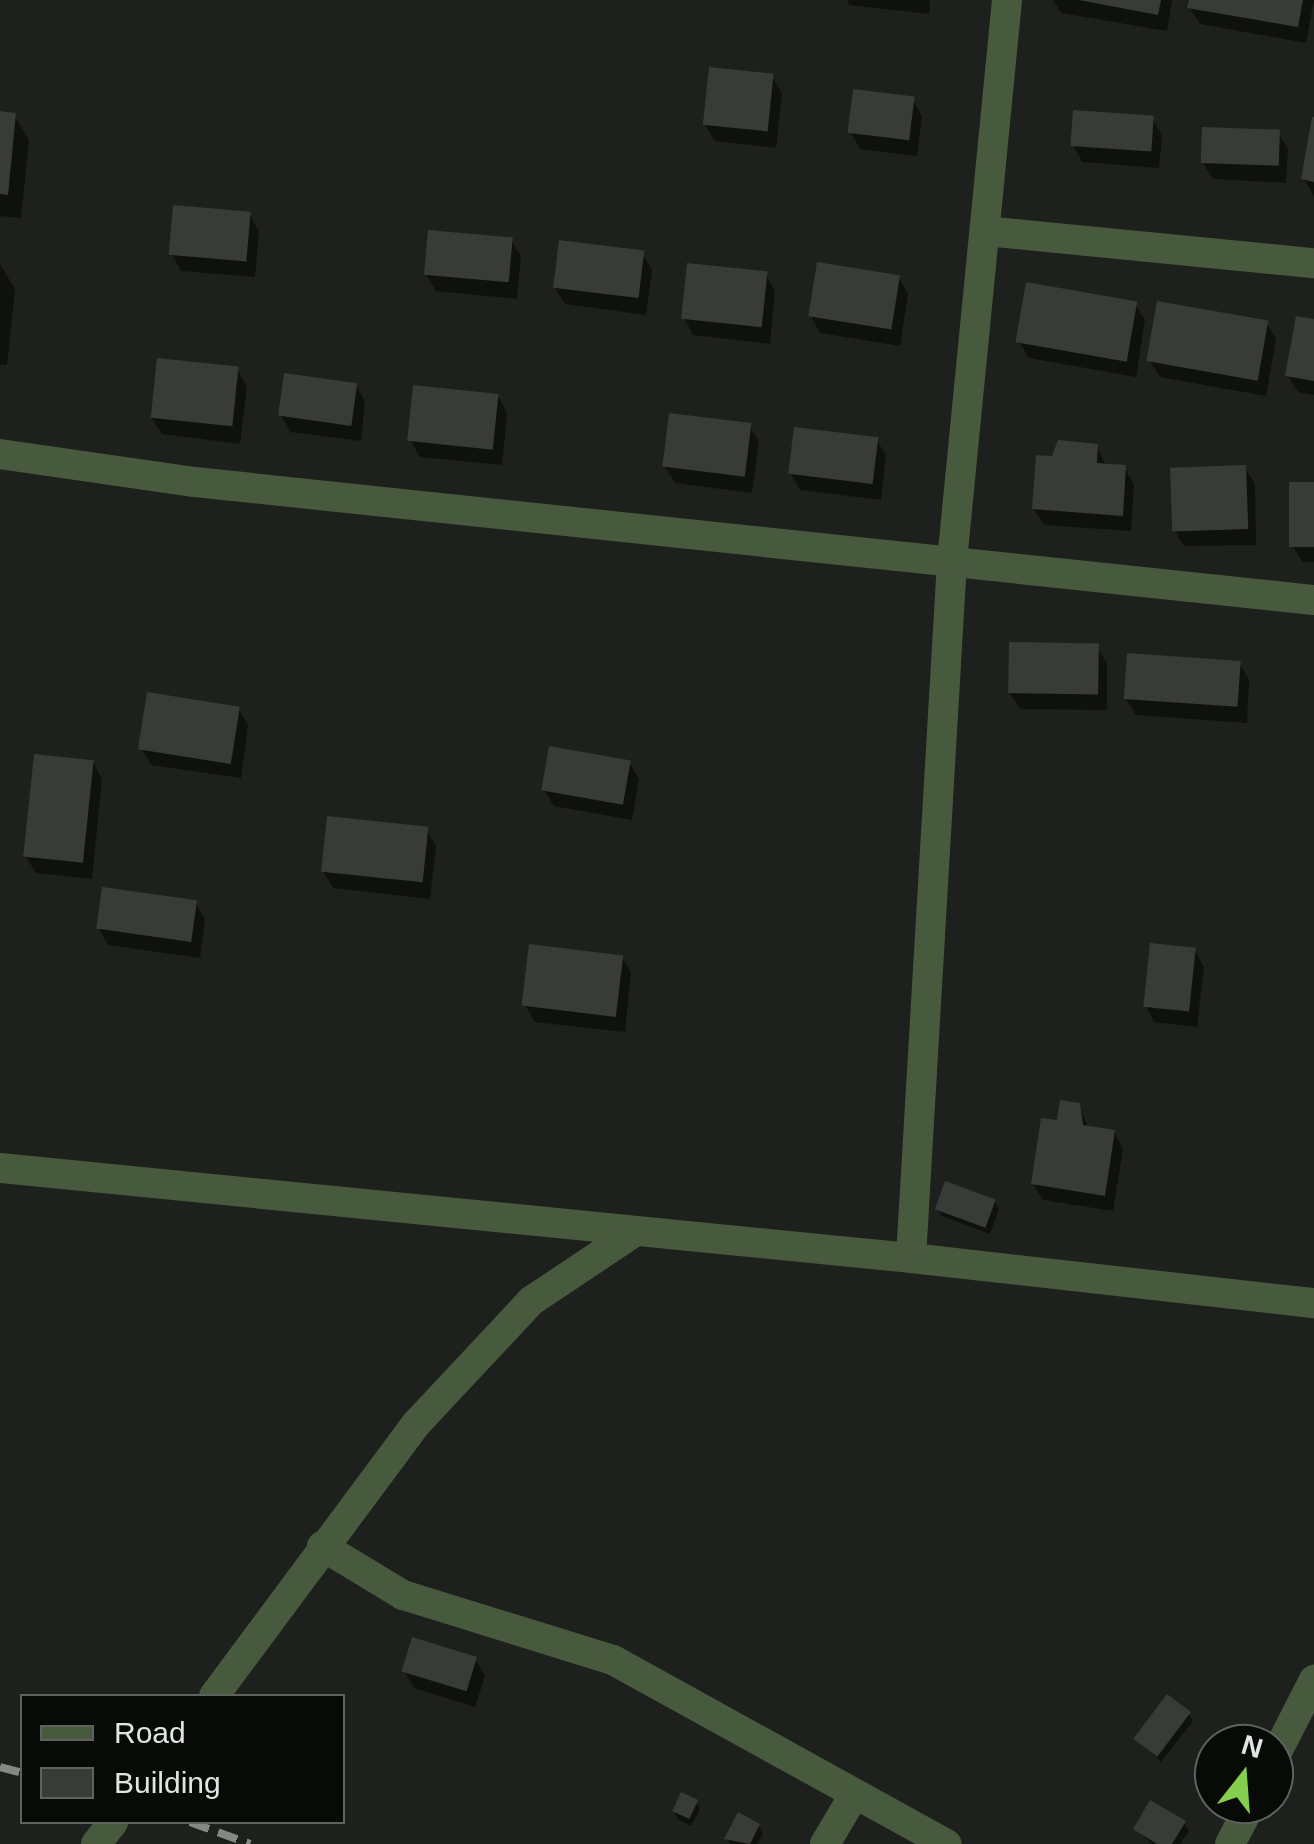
<!DOCTYPE html>
<html>
<head>
<meta charset="utf-8">
<style>
	body { margin:0 }
	#map { position:relative; width:1314px; height:1844px; overflow:hidden; background:#1d201c; font-family:Arial,sans-serif }
	div>[style] { position:absolute }
	[style*='--x'] { left:calc(var(--x)*1px); top:calc(var(--y)*1px); width:calc(var(--w)*1px); rotate:calc(var(--a)*1deg) }
	.shadow>* { inset:0; background:#0007 }
	.building>* { inset:0; background:#383b36; transform-origin:0 0 }
	.minor>* { height:30px; margin:-15px; padding:0 15px; transform-origin:15px; border-radius:15px; background:#485a3e }
	.rail>* { height:8px; margin-top:-4px; transform-origin:0; background:repeating-linear-gradient(90deg,#858884 0 20px,transparent 0 30px) }
	span { translate:-50% -50%; white-space:nowrap; text-align:center; line-height:1.15; -webkit-text-stroke:8px #080a08; paint-order:stroke }
	.legend { position:absolute; left:20px; top:1694px; width:325px; height:130px; box-sizing:border-box; background:#080a08; border:2px solid #5f625f; margin:0; padding:12px 18px; list-style:none; font-size:30px; color:#e2e5e1 }
	.legend li { display:flex; align-items:center; gap:20px; height:50px }
	.legend b { width:50px; border:2px solid #5f625f }
	.north { position:absolute; left:1194px; top:1724px; width:100px; height:100px; box-sizing:border-box; background:#080a08; border:2px solid #5f625f; border-radius:50%; rotate:17deg; font-size:28px; font-weight:700; line-height:40px; text-align:center; color:#e2e5e1 }
	.north::after { content:''; display:block; margin:auto; width:35px; height:45px; background:#84cf4d; clip-path:polygon(50% 0,100% 100%,50% 72%,0 100%) }
</style>
</head>
<body>
<div id="map">
	<div class="shadow">
		<div style="clip-path:polygon(847px 0,930px 0,929px 14px,849px 5px)"></div>
		<div style="clip-path:polygon(1053px 0,1172px 0,1167px 31px,1061px 13px)"></div>
		<div style="clip-path:polygon(1191px 0,1314px 0,1306px 43px,1200px 24px,1190px 8px)"></div>
		<div style="clip-path:polygon(772px 77px,782px 93px,776px 148px,715px 141px,705px 125px)"></div>
		<div style="clip-path:polygon(912px 99px,922px 116px,917px 156px,860px 149px,851px 133px)"></div>
		<div style="clip-path:polygon(0 114px,14px 115px,29px 140px,21px 218px,0 216px)"></div>
		<div style="clip-path:polygon(1152px 119px,1162px 135px,1159px 168px,1082px 162px,1073px 145px)"></div>
		<div style="clip-path:polygon(1314px 122px,1314px 196px,1304px 179px)"></div>
		<div style="clip-path:polygon(1278px 133px,1288px 149px,1286px 183px,1213px 179px,1203px 163px)"></div>
		<div style="clip-path:polygon(249px 214px,259px 231px,255px 277px,181px 271px,172px 254px)"></div>
		<div style="clip-path:polygon(511px 240px,521px 256px,517px 299px,436px 291px,426px 275px)"></div>
		<div style="clip-path:polygon(642px 253px,652px 270px,646px 315px,565px 304px,555px 288px)"></div>
		<div style="clip-path:polygon(0 264px,15px 289px,7px 365px,0 365px)"></div>
		<div style="clip-path:polygon(766px 274px,775px 291px,770px 344px,693px 335px,684px 318px)"></div>
		<div style="clip-path:polygon(899px 278px,908px 294px,900px 346px,820px 333px,811px 316px)"></div>
		<div style="clip-path:polygon(1135px 304px,1145px 320px,1136px 377px,1029px 358px,1019px 342px)"></div>
		<div style="clip-path:polygon(1314px 321px,1314px 395px,1298px 392px,1288px 376px)"></div>
		<div style="clip-path:polygon(1266px 323px,1276px 339px,1266px 396px,1160px 377px,1150px 361px)"></div>
		<div style="clip-path:polygon(237px 370px,247px 386px,240px 444px,162px 434px,152px 418px)"></div>
		<div style="clip-path:polygon(356px 385px,365px 402px,361px 441px,290px 432px,281px 415px)"></div>
		<div style="clip-path:polygon(498px 396px,507px 413px,502px 465px,420px 457px,410px 440px)"></div>
		<div style="clip-path:polygon(749px 425px,759px 442px,752px 493px,675px 483px,665px 467px)"></div>
		<div style="clip-path:polygon(877px 440px,886px 456px,881px 500px,800px 490px,791px 474px)"></div>
		<div style="clip-path:polygon(1097px 446px,1106px 466px,1124px 467px,1134px 484px,1131px 531px,1044px 525px,1034px 509px,1054px 459px)"></div>
		<div style="clip-path:polygon(1245px 468px,1255px 484px,1256px 545px,1184px 546px,1174px 530px)"></div>
		<div style="clip-path:polygon(1314px 484px,1314px 562px,1302px 562px,1293px 546px)"></div>
		<div style="clip-path:polygon(1097px 647px,1107px 663px,1107px 710px,1020px 709px,1010px 693px)"></div>
		<div style="clip-path:polygon(1240px 664px,1249px 680px,1247px 723px,1136px 715px,1126px 699px)"></div>
		<div style="clip-path:polygon(238px 708px,248px 725px,241px 778px,151px 765px,142px 749px)"></div>
		<div style="clip-path:polygon(93px 762px,102px 779px,92px 879px,36px 873px,26px 857px)"></div>
		<div style="clip-path:polygon(629px 762px,639px 779px,632px 820px,554px 806px,544px 790px)"></div>
		<div style="clip-path:polygon(426px 829px,436px 846px,430px 899px,333px 888px,323px 871px)"></div>
		<div style="clip-path:polygon(196px 903px,205px 919px,200px 958px,108px 945px,99px 929px)"></div>
		<div style="clip-path:polygon(1195px 951px,1204px 967px,1197px 1027px,1154px 1022px,1145px 1005px)"></div>
		<div style="clip-path:polygon(622px 957px,631px 973px,625px 1032px,535px 1022px,525px 1005px)"></div>
		<div style="clip-path:polygon(1079px 1105px,1089px 1129px,1114px 1132px,1123px 1149px,1113px 1211px,1043px 1200px,1033px 1184px,1059px 1123px)"></div>
		<div style="clip-path:polygon(995px 1202px,999px 1209px,990px 1234px,942px 1216px,938px 1209px)"></div>
		<div style="clip-path:polygon(475px 1659px,485px 1676px,475px 1707px,414px 1688px,404px 1671px)"></div>
		<div style="clip-path:polygon(1189px 1714px,1193px 1721px,1161px 1762px,1136px 1738px)"></div>
		<div style="clip-path:polygon(696px 1802px,700px 1809px,691px 1826px,678px 1819px,674px 1811px)"></div>
		<div style="clip-path:polygon(1184px 1823px,1189px 1831px,1180px 1844px,1152px 1844px,1136px 1829px)"></div>
		<div style="clip-path:polygon(759px 1826px,763px 1834px,757px 1844px,730px 1844px,727px 1839px)"></div>
	</div>
	<div class="building">
		<div style="clip-path:polygon(1079px 0,1161px 0,1158px 15px)"></div>
		<div style="clip-path:polygon(1189px 0,1303px 0,1298px 27px,1187px 8px)"></div>
		<div style="left:709px;top:67px;width:65px;height:58px;rotate:6deg"></div>
		<div style="left:853px;top:89px;width:62px;height:44px;rotate:7deg"></div>
		<div style="left:1073px;top:110px;width:81px;height:36px;rotate:4deg"></div>
		<div style="clip-path:polygon(0 111px,16px 113px,8px 195px,0 194px)"></div>
		<div style="clip-path:polygon(1312px 117px,1314px 117px,1314px 182px,1301px 179px)"></div>
		<div style="left:1202px;top:127px;width:78px;height:36px;rotate:2deg"></div>
		<div style="left:173px;top:205px;width:78px;height:50px;rotate:5deg"></div>
		<div style="left:428px;top:230px;width:85px;height:45px;rotate:5deg"></div>
		<div style="left:559px;top:240px;width:86px;height:48px;rotate:7deg"></div>
		<div style="left:817px;top:262px;width:84px;height:55px;rotate:9deg"></div>
		<div style="left:687px;top:263px;width:81px;height:56px;rotate:6deg"></div>
		<div style="left:1026px;top:282px;width:113px;height:61px;rotate:10deg"></div>
		<div style="left:1157px;top:301px;width:113px;height:61px;rotate:10deg"></div>
		<div style="clip-path:polygon(1296px 316px,1314px 319px,1314px 381px,1285px 376px)"></div>
		<div style="left:157px;top:358px;width:82px;height:60px;rotate:6deg"></div>
		<div style="left:284px;top:373px;width:74px;height:43px;rotate:8deg"></div>
		<div style="left:413px;top:385px;width:86px;height:56px;rotate:6deg"></div>
		<div style="left:669px;top:413px;width:83px;height:54px;rotate:7deg"></div>
		<div style="left:794px;top:427px;width:85px;height:47px;rotate:7deg"></div>
		<div style="clip-path:polygon(1058px 440px,1098px 444px,1097px 463px,1126px 465px,1123px 516px,1032px 509px,1036px 455px,1052px 456px)"></div>
		<div style="left:1246px;top:465px;width:64px;height:76px;rotate:88deg"></div>
		<div style="left:1289px;top:482px;width:25px;height:65px"></div>
		<div style="left:1009px;top:642px;width:90px;height:51px;rotate:1deg"></div>
		<div style="left:1127px;top:653px;width:114px;height:46px;rotate:4deg"></div>
		<div style="left:147px;top:692px;width:94px;height:58px;rotate:9deg"></div>
		<div style="left:549px;top:746px;width:83px;height:45px;rotate:10deg"></div>
		<div style="left:34px;top:754px;width:60px;height:103px;rotate:6deg"></div>
		<div style="left:327px;top:816px;width:102px;height:56px;rotate:6deg"></div>
		<div style="left:102px;top:887px;width:96px;height:42px;rotate:8deg"></div>
		<div style="left:1150px;top:943px;width:46px;height:64px;rotate:6deg"></div>
		<div style="left:529px;top:944px;width:95px;height:62px;rotate:7deg"></div>
		<div style="clip-path:polygon(1060px 1100px,1080px 1103px,1083px 1125px,1115px 1130px,1105px 1196px,1031px 1184px,1041px 1118px,1057px 1120px)"></div>
		<div style="left:945px;top:1181px;width:54px;height:30px;rotate:20deg"></div>
		<div style="left:412px;top:1637px;width:68px;height:36px;rotate:17deg"></div>
		<div style="left:1167px;top:1694px;width:30px;height:56px;rotate:37deg"></div>
		<div style="left:681px;top:1792px;width:19px;height:21px;rotate:25deg"></div>
		<div style="clip-path:polygon(1150px 1800px,1186px 1821px,1172px 1844px,1157px 1844px,1133px 1829px)"></div>
		<div style="clip-path:polygon(738px 1812px,760px 1824px,750px 1844px,724px 1839px)"></div>
	</div>
	<div class="minor">
		<div style="--x:985;--y:231;--w:331;--a:5.6"></div>
		<div style="--x:0;--y:454;--w:197;--a:8.2"></div>
		<div style="--x:195;--y:482;--w:1125;--a:6.02"></div>
		<div style="--x:0;--y:1168;--w:915;--a:5.64"></div>
		<div style="--x:911;--y:1258;--w:406;--a:6.4"></div>
		<div style="--x:911;--y:1258;--w:698;--a:-86.63"></div>
		<div style="--x:952;--y:561;--w:564;--a:-84.4"></div>
		<div style="--x:322;--y:1546;--w:95;--a:31.2"></div>
		<div style="--x:403;--y:1595;--w:220;--a:17.2"></div>
		<div style="--x:613;--y:1660;--w:381;--a:28.9"></div>
		<div style="--x:214;--y:1696;--w:340;--a:-53.4"></div>
		<div style="--x:417;--y:1423;--w:167;--a:-46.9"></div>
		<div style="--x:531;--y:1301;--w:126;--a:-33.7"></div>
		<div style="--x:1274;--y:1758;--w:88;--a:-62.9"></div>
		<div style="--x:96;--y:1844;--w:28;--a:-52"></div>
		<div style="--x:825;--y:1844;--w:57;--a:-59.4"></div>
		<div style="--x:1230;--y:1844;--w:45;--a:-62.3"></div>
	</div>
	<div class="rail">
		<div style="--x:0;--y:1767;--w:23;--a:15"></div>
		<div style="--x:190;--y:1822;--w:64;--a:20.1"></div>
	</div>
	<ul class="legend">
	<li><b style="height:12px;background:#485a3e"></b>Road</li>
	<li><b style="height:28px;background:#383b36"></b>Building</li>
	</ul>
	<div class="north">N</div>
</div>
</body>
</html>
